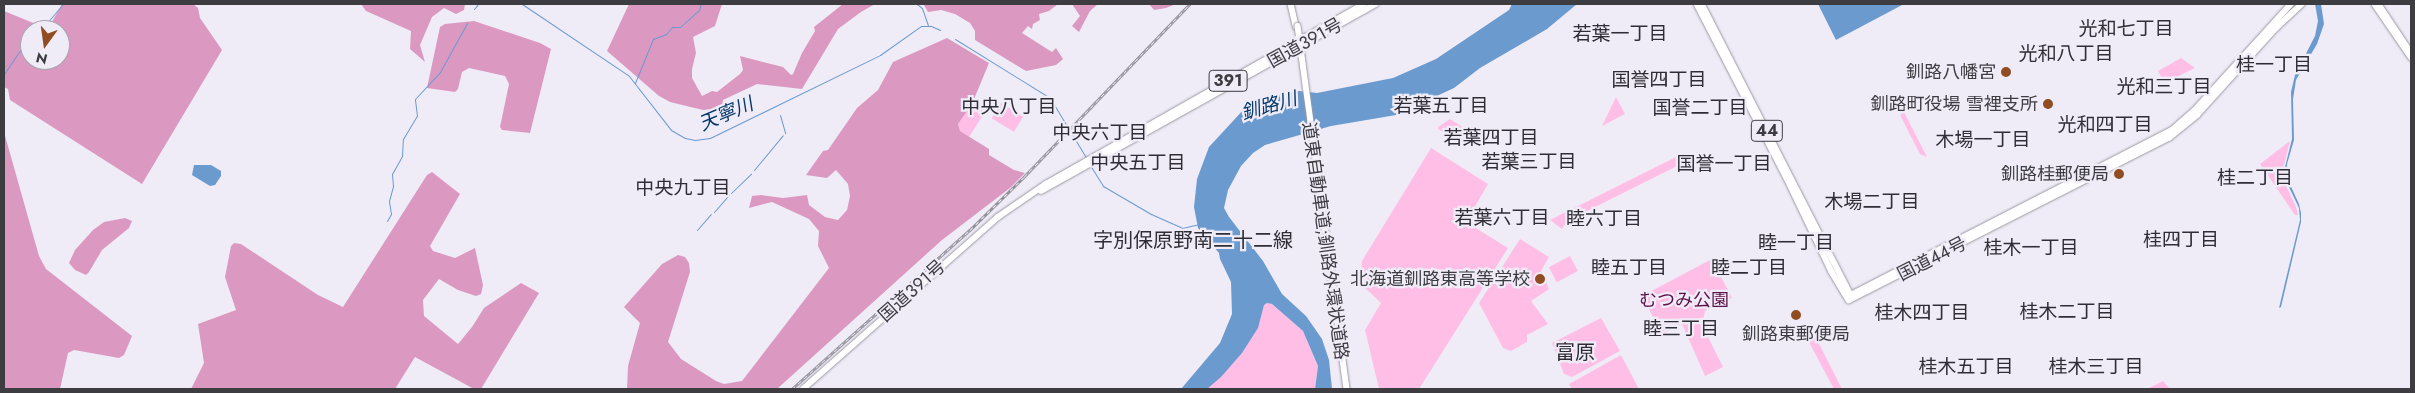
<!DOCTYPE html>
<html>
<head>
<meta charset="utf-8">
<style>
	body { margin:0 }
	#map { position:relative; width:2415px; height:393px; overflow:hidden; background:#efecf8; font-family:Jost,"Noto Sans JP",sans-serif }
	div>[style] { position:absolute }
	[style*='--x'] { left:calc(var(--x)*1px); top:calc(var(--y)*1px); width:calc(var(--w)*1px); rotate:calc(var(--a)*1deg) }
	.green>* { inset:0; background:#ffbee5; transform-origin:0 0 }
	.forest>* { inset:0; background:#db99c1 }
	.water>* { inset:0; background:#6b9acf }
	.stream>* { height:1px; margin:-0.5px; padding:0 0.5px; transform-origin:0.5px; border-radius:0.5px; background:#6b9acf }
	.roads { filter:drop-shadow(0 0 1px #9a98a2) drop-shadow(0 0 1px #9a98a2) }
	.major>* { height:4.5px; margin:-2.25px; padding:0 2.25px; transform-origin:2.25px; border-radius:2.25px; background:#fff }
	.highway>* { height:5.5px; margin:-2.75px; padding:0 2.75px; transform-origin:2.75px; border-radius:2.75px; background:#fff }
	.rail>* { height:3px; margin-top:-1.5px; transform-origin:0; background:repeating-linear-gradient(90deg,#efecf8 0 4px,#929099 0 8px); box-sizing:border-box; border-block:1px solid #929099 }
	.bridges { filter:drop-shadow(0 0 1px #9a98a2) drop-shadow(0 0 1px #9a98a2) }
	.highway-bridge>* { height:5.5px; margin:-2.75px; padding:0 2.75px; transform-origin:2.75px; border-radius:2.75px; background:#fff }
	.dots>* { width:14px; height:14px; translate:-50% -50%; box-sizing:border-box; border:2px solid #efecf8; border-radius:50% }
	span { translate:-50% -50%; white-space:nowrap; text-align:center; line-height:1.15; -webkit-text-stroke:4.5px #efecf8; paint-order:stroke }
	.shield-label span { padding:1px 4px; background:#efecf8; border:1px solid; border-radius:4px; -webkit-text-stroke-width:0 }
	.shield-label { font-size:16px; color:#3d3c41; font-weight:700 }
	.street-label { font-size:18px; color:#3d3c41 }
	.poi-label { font-size:18px; color:#3d3c41 }
	.right { translate:-100% -50%; text-align:right }
	.park-label { font-size:18px; color:#5e1148 }
	.neighbourhood-label { font-size:19px; color:#2f2d35 }
	.water-label { font-size:19px; color:#05396a; font-style:italic }
	.quarter-label { font-size:20px; color:#2f2d35 }
	.frame { position:absolute; inset:0; border:5px solid #3d3c41; pointer-events:none }
	.north { position:absolute; left:20px; top:20px; width:50px; height:50px; box-sizing:border-box; background:#efecf8; border:1px solid #a8a6af; border-radius:50%; rotate:194deg; font-size:14px; font-weight:700; line-height:20px; text-align:center; color:#3d3c41 }
	.north::after { content:''; display:block; margin:auto; width:18px; height:22px; background:#914d21; clip-path:polygon(50% 0,100% 100%,50% 72%,0 100%) }
</style>
</head>
<body>
<div id="map">
	<div class="green">
		<div style="clip-path:polygon(2181px 58px,2195px 68px,2164px 83px,2158px 71px)"></div>
		<div style="clip-path:polygon(1616px 97px,1625px 114px,1602px 126px)"></div>
		<div style="left:1001px;top:103px;width:26px;height:18px;rotate:31deg"></div>
		<div style="clip-path:polygon(972px 104px,985px 112px,969px 137px,960px 131px,958px 124px)"></div>
		<div style="clip-path:polygon(1904px 112px,1927px 157px,1920px 154px,1900px 115px)"></div>
		<div style="clip-path:polygon(1450px 119px,1464px 128px,1457px 140px,1438px 129px,1438px 127px)"></div>
		<div style="clip-path:polygon(2290px 141px,2283px 169px,2287px 188px,2296px 207px,2298px 215px,2295px 215px,2260px 164px)"></div>
		<div style="clip-path:polygon(1431px 148px,1488px 184px,1466px 222px,1508px 248px,1419px 389px,1379px 389px,1365px 330px,1381px 303px,1364px 287px,1361px 277px,1362px 261px)"></div>
		<div style="clip-path:polygon(1676px 157px,1679px 165px,1567px 221px,1562px 229px,1550px 220px)"></div>
		<div style="clip-path:polygon(1520px 239px,1549px 257px,1541px 271px,1549px 289px,1531px 301px,1548px 324px,1527px 335px,1527px 342px,1511px 351px,1503px 348px,1479px 303px)"></div>
		<div style="left:1570px;top:256px;width:17px;height:24px;rotate:62deg"></div>
		<div style="clip-path:polygon(1712px 259px,1732px 298px,1705px 311px,1702px 325px,1723px 367px,1705px 376px,1682px 324px,1662px 334px,1642px 296px)"></div>
		<div style="clip-path:polygon(1267px 303px,1272px 304px,1303px 331px,1318px 366px,1315px 389px,1207px 389px,1242px 353px,1258px 327px,1264px 304px)"></div>
		<div style="clip-path:polygon(1601px 318px,1620px 351px,1572px 377px,1564px 374px,1552px 343px)"></div>
		<div style="clip-path:polygon(1811px 328px,1842px 389px,1834px 389px,1803px 331px)"></div>
		<div style="clip-path:polygon(1621px 355px,1639px 389px,1572px 389px,1569px 384px)"></div>
		<div style="clip-path:polygon(2163px 381px,2170px 389px,2147px 389px)"></div>
	</div>
	<div class="forest">
		<div style="clip-path:polygon(evenodd,62px 4px,193px 4px,198px 8px,200px 18px,222px 50px,142px 184px,10px 100px,8px 89px,4px 87px,4px 11px,48px 29px,62px 4px,30px 30px,60px 30px,60px 60px,30px 60px,30px 30px)"></div>
		<div style="clip-path:polygon(361px 4px,465px 4px,464px 10px,456px 14px,444px 8px,432px 17px,420px 45px,425px 62px,410px 49px,411px 31px,366px 11px)"></div>
		<div style="clip-path:polygon(629px 4px,722px 4px,715px 26px,693px 37px,696px 53px,692px 69px,692px 78px,702px 96px,712px 91px,717px 92px,740px 74px,743px 70px,740px 56px,783px 67px,791px 75px,793px 74px,802px 53px,815px 31px,814px 27px,843px 4px,875px 4px,861px 12px,838px 29px,802px 89px,757px 84px,723px 100px,722px 108px,703px 110px,670px 102px,659px 96px,607px 51px)"></div>
		<div style="clip-path:polygon(919px 4px,1058px 4px,1049px 11px,1039px 14px,1040px 20px,1033px 24px,1032px 29px,1028px 26px,1022px 33px,1052px 52px,1056px 48px,1063px 59px,1056px 65px,1026px 71px,975px 40px,975px 31px,970px 23px,955px 14px,941px 10px,928px 12px,924px 5px)"></div>
		<div style="clip-path:polygon(1072px 4px,1098px 4px,1090px 11px,1079px 32px,1072px 26px,1080px 16px)"></div>
		<div style="clip-path:polygon(1149px 4px,1176px 4px,1166px 8px,1154px 10px)"></div>
		<div style="clip-path:polygon(474px 21px,540px 43px,551px 49px,530px 133px,502px 130px,500px 127px,509px 84px,505px 76px,469px 68px,462px 72px,458px 89px,455px 92px,427px 88px,440px 27px,445px 24px)"></div>
		<div style="clip-path:polygon(947px 38px,989px 63px,972px 104px,958px 124px,960px 131px,989px 149px,989px 155px,1014px 170px,1025px 173px,1010px 188px,942px 240px,777px 389px,627px 389px,628px 366px,640px 323px,624px 307px,662px 264px,678px 255px,685px 257px,689px 263px,690px 272px,668px 342px,681px 359px,716px 381px,724px 384px,742px 381px,829px 268px,818px 246px,819px 231px,809px 219px,772px 202px,749px 208px,752px 196px,761px 195px,783px 198px,807px 195px,809px 205px,825px 217px,838px 220px,847px 210px,850px 196px,848px 184px,836px 170px,827px 178px,806px 175px,823px 151px,828px 150px,857px 108px,878px 90px,893px 62px)"></div>
		<div style="clip-path:polygon(4px 132px,39px 256px,46px 269px,132px 336px,124px 355px,119px 358px,74px 350px,68px 353px,60px 389px,4px 389px)"></div>
		<div style="clip-path:polygon(432px 172px,460px 194px,430px 246px,433px 251px,455px 258px,475px 248px,483px 285px,481px 294px,476px 296px,458px 290px,439px 279px,423px 300px,424px 316px,458px 344px,472px 327px,484px 308px,521px 283px,539px 293px,481px 389px,474px 389px,415px 357px,395px 389px,191px 389px,204px 363px,198px 324px,236px 310px,225px 277px,231px 246px,234px 243px,241px 244px,318px 295px,343px 307px,427px 175px)"></div>
		<div style="clip-path:polygon(125px 218px,132px 221px,129px 228px,102px 250px,89px 272px,86px 275px,75px 270px,69px 263px,75px 250px,93px 230px,104px 222px)"></div>
	</div>
	<div class="water">
		<div style="clip-path:polygon(1512px 4px,1577px 4px,1547px 29px,1480px 68px,1454px 88px,1396px 115px,1331px 126px,1265px 145px,1253px 153px,1241px 166px,1228px 190px,1224px 208px,1229px 217px,1263px 261px,1282px 294px,1306px 316px,1322px 339px,1329px 360px,1332px 389px,1315px 389px,1318px 366px,1303px 331px,1272px 304px,1267px 303px,1264px 305px,1258px 328px,1242px 353px,1221px 377px,1207px 389px,1181px 389px,1220px 343px,1232px 314px,1231px 282px,1220px 259px,1219px 253px,1198px 228px,1194px 207px,1197px 179px,1209px 147px,1245px 108px,1261px 99px,1299px 91px,1317px 93px,1393px 78px,1436px 59px,1509px 10px)"></div>
		<div style="clip-path:polygon(1818px 4px,1904px 4px,1836px 40px)"></div>
		<div style="clip-path:polygon(2315px 4px,2321px 4px,2324px 24px,2317px 44px,2296px 80px,2293px 99px,2294px 140px,2287px 164px,2288px 180px,2299px 204px,2301px 213px,2301px 222px,2281px 307px,2279px 308px,2300px 220px,2299px 208px,2289px 187px,2285px 167px,2292px 139px,2291px 92px,2295px 75px,2315px 36px,2318px 21px)"></div>
		<div style="clip-path:polygon(194px 165px,211px 165px,221px 171px,221px 176px,215px 185px,210px 186px,192px 175px)"></div>
	</div>
	<div class="stream">
		<div style="--x:522;--y:4;--w:129;--a:33.9"></div>
		<div style="--x:629;--y:76;--w:68;--a:52.1"></div>
		<div style="--x:671;--y:130;--w:16;--a:30"></div>
		<div style="--x:685;--y:138;--w:10;--a:11"></div>
		<div style="--x:695;--y:140;--w:15;--a:-8"></div>
		<div style="--x:710;--y:138;--w:189;--a:-26"></div>
		<div style="--x:880;--y:55;--w:50;--a:-35.3"></div>
		<div style="--x:921;--y:26;--w:10;--a:0"></div>
		<div style="--x:931;--y:26;--w:10;--a:24"></div>
		<div style="--x:917;--y:4;--w:6;--a:39"></div>
		<div style="--x:922;--y:8;--w:18;--a:71"></div>
		<div style="--x:474;--y:9;--w:6;--a:-51"></div>
		<div style="--x:41;--y:30;--w:34;--a:-50"></div>
		<div style="--x:955;--y:39;--w:112;--a:31.8"></div>
		<div style="--x:1050;--y:98;--w:71;--a:58.8"></div>
		<div style="--x:4;--y:74;--w:25;--a:-56"></div>
		<div style="--x:18;--y:53;--w:17;--a:-45"></div>
		<div style="--x:635;--y:83;--w:48;--a:-67.8"></div>
		<div style="--x:653;--y:39;--w:14;--a:-21"></div>
		<div style="--x:666;--y:34;--w:9;--a:-49"></div>
		<div style="--x:672;--y:27;--w:8;--a:0"></div>
		<div style="--x:680;--y:27;--w:25;--a:-42"></div>
		<div style="--x:699;--y:10;--w:6;--a:-72"></div>
		<div style="--x:780;--y:115;--w:19;--a:74"></div>
		<div style="--x:1090;--y:165;--w:25;--a:58"></div>
		<div style="--x:1103;--y:186;--w:56;--a:30.3"></div>
		<div style="--x:1151;--y:214;--w:34;--a:24"></div>
		<div style="--x:1182;--y:228;--w:18;--a:-13"></div>
		<div style="--x:754;--y:170;--w:45;--a:-50.4"></div>
		<div style="--x:731;--y:193;--w:28;--a:-44"></div>
		<div style="--x:714;--y:212;--w:23;--a:-49"></div>
		<div style="--x:387;--y:221;--w:8;--a:-60"></div>
		<div style="--x:391;--y:214;--w:13;--a:-99"></div>
		<div style="--x:389;--y:201;--w:16;--a:-75"></div>
		<div style="--x:393;--y:186;--w:12;--a:-95"></div>
		<div style="--x:392;--y:174;--w:21;--a:-61"></div>
		<div style="--x:402;--y:156;--w:17;--a:-87"></div>
		<div style="--x:403;--y:139;--w:27;--a:-59"></div>
		<div style="--x:417;--y:116;--w:17;--a:-97"></div>
		<div style="--x:415;--y:99;--w:37;--a:-47"></div>
		<div style="--x:440;--y:72;--w:56;--a:-61.1"></div>
		<div style="--x:697;--y:230;--w:21;--a:-49"></div>
	</div>
	<div class="roads">
		<div class="major">
			<div style="--x:2374;--y:4;--w:65;--a:55.6"></div>
			<div style="--x:2379;--y:4;--w:58;--a:56.3"></div>
		</div>
		<div class="highway">
			<div style="--x:1291;--y:4;--w:23;--a:77"></div>
			<div style="--x:1697;--y:4;--w:196;--a:62.7"></div>
			<div style="--x:1787;--y:178;--w:104;--a:64.4"></div>
			<div style="--x:1832;--y:272;--w:33;--a:59"></div>
			<div style="--x:1849;--y:300;--w:359;--a:-26.9"></div>
			<div style="--x:2169;--y:138;--w:36;--a:-39"></div>
			<div style="--x:2197;--y:115;--w:118;--a:-47.8"></div>
			<div style="--x:2276;--y:28;--w:35;--a:-43"></div>
			<div style="--x:1702;--y:4;--w:327;--a:62.9"></div>
			<div style="--x:1851;--y:295;--w:361;--a:-27.2"></div>
			<div style="--x:2172;--y:130;--w:29;--a:-41"></div>
			<div style="--x:2194;--y:111;--w:144;--a:-47.8"></div>
			<div style="--x:1314;--y:145;--w:246;--a:82.3"></div>
			<div style="--x:1041;--y:191;--w:383;--a:-29.2"></div>
			<div style="--x:803;--y:389;--w:260;--a:-41.4"></div>
			<div style="--x:998;--y:217;--w:58;--a:-34.5"></div>
			<div style="--x:1046;--y:184;--w:365;--a:-29.5"></div>
		</div>
	</div>
	<div class="rail">
		<div style="--x:792;--y:389;--w:239;--a:-41.8"></div>
		<div style="--x:970;--y:230;--w:76;--a:-44.5"></div>
		<div style="--x:1024;--y:177;--w:240;--a:-46.2"></div>
	</div>
	<div class="bridges">
		<div class="highway-bridge">
			<div style="--x:1298;--y:26;--w:120;--a:82.3"></div>
		</div>
	</div>
	<div class="dots">
		<div style="left:2006px;top:72px;background:#914d21"></div>
		<div style="left:2048px;top:104px;background:#914d21"></div>
		<div style="left:2119px;top:174px;background:#914d21"></div>
		<div style="left:1540px;top:279px;background:#914d21"></div>
		<div style="left:1796px;top:315px;background:#914d21"></div>
	</div>
	<div class="shield-label">
		<span style="left:1228px;top:81px">391</span>
		<span style="left:1767px;top:131px">44</span>
	</div>
	<div class="street-label">
		<span style="left:1305px;top:43px;rotate:-29deg">国道391号</span>
		<span style="left:1325px;top:241px;rotate:82deg">道東自動車道;釧路外環状道路</span>
		<span style="left:1932px;top:259px;rotate:-27deg">国道44号</span>
		<span style="left:912px;top:291px;rotate:-42deg">国道391号</span>
	</div>
	<div class="poi-label">
		<span class="right" style="left:1996px;top:72px">釧路八幡宮</span>
		<span class="right" style="left:2038px;top:104px">釧路町役場 雪裡支所</span>
		<span class="right" style="left:2109px;top:174px">釧路桂郵便局</span>
		<span class="right" style="left:1530px;top:279px">北海道釧路東高等学校</span>
		<span style="left:1796px;top:334px">釧路東郵便局</span>
	</div>
	<div class="park-label">
		<span style="left:1684px;top:300px">むつみ公園</span>
	</div>
	<div class="neighbourhood-label">
		<span style="left:2126px;top:29px">光和七丁目</span>
		<span style="left:1620px;top:34px">若葉一丁目</span>
		<span style="left:2066px;top:54px">光和八丁目</span>
		<span style="left:2274px;top:65px">桂一丁目</span>
		<span style="left:1659px;top:80px">国誉四丁目</span>
		<span style="left:2164px;top:87px">光和三丁目</span>
		<span style="left:1441px;top:106px">若葉五丁目</span>
		<span style="left:1009px;top:107px">中央八丁目</span>
		<span style="left:1700px;top:108px">国誉二丁目</span>
		<span style="left:2105px;top:125px">光和四丁目</span>
		<span style="left:1100px;top:133px">中央六丁目</span>
		<span style="left:1491px;top:138px">若葉四丁目</span>
		<span style="left:1983px;top:140px">木場一丁目</span>
		<span style="left:1529px;top:162px">若葉三丁目</span>
		<span style="left:1138px;top:163px">中央五丁目</span>
		<span style="left:1724px;top:164px">国誉一丁目</span>
		<span style="left:2255px;top:178px">桂二丁目</span>
		<span style="left:683px;top:188px">中央九丁目</span>
		<span style="left:1872px;top:202px">木場二丁目</span>
		<span style="left:1502px;top:218px">若葉六丁目</span>
		<span style="left:1604px;top:219px">睦六丁目</span>
		<span style="left:2181px;top:240px">桂四丁目</span>
		<span style="left:1796px;top:243px">睦一丁目</span>
		<span style="left:2031px;top:248px">桂木一丁目</span>
		<span style="left:1629px;top:268px">睦五丁目</span>
		<span style="left:1749px;top:268px">睦二丁目</span>
		<span style="left:2067px;top:312px">桂木二丁目</span>
		<span style="left:1922px;top:313px">桂木四丁目</span>
		<span style="left:1681px;top:329px">睦三丁目</span>
		<span style="left:1966px;top:367px">桂木五丁目</span>
		<span style="left:2096px;top:367px">桂木三丁目</span>
	</div>
	<div class="water-label">
		<span style="left:1269px;top:106px;rotate:-16deg">釧路川</span>
		<span style="left:726px;top:114px;rotate:-23deg">天寧川</span>
	</div>
	<div class="quarter-label">
		<span style="left:1193px;top:240px">字別保原野南二十二線</span>
		<span style="left:1575px;top:352px">富原</span>
	</div>
	<div class="frame"></div>
	<div class="north">N</div>
</div>
</body>
</html>
